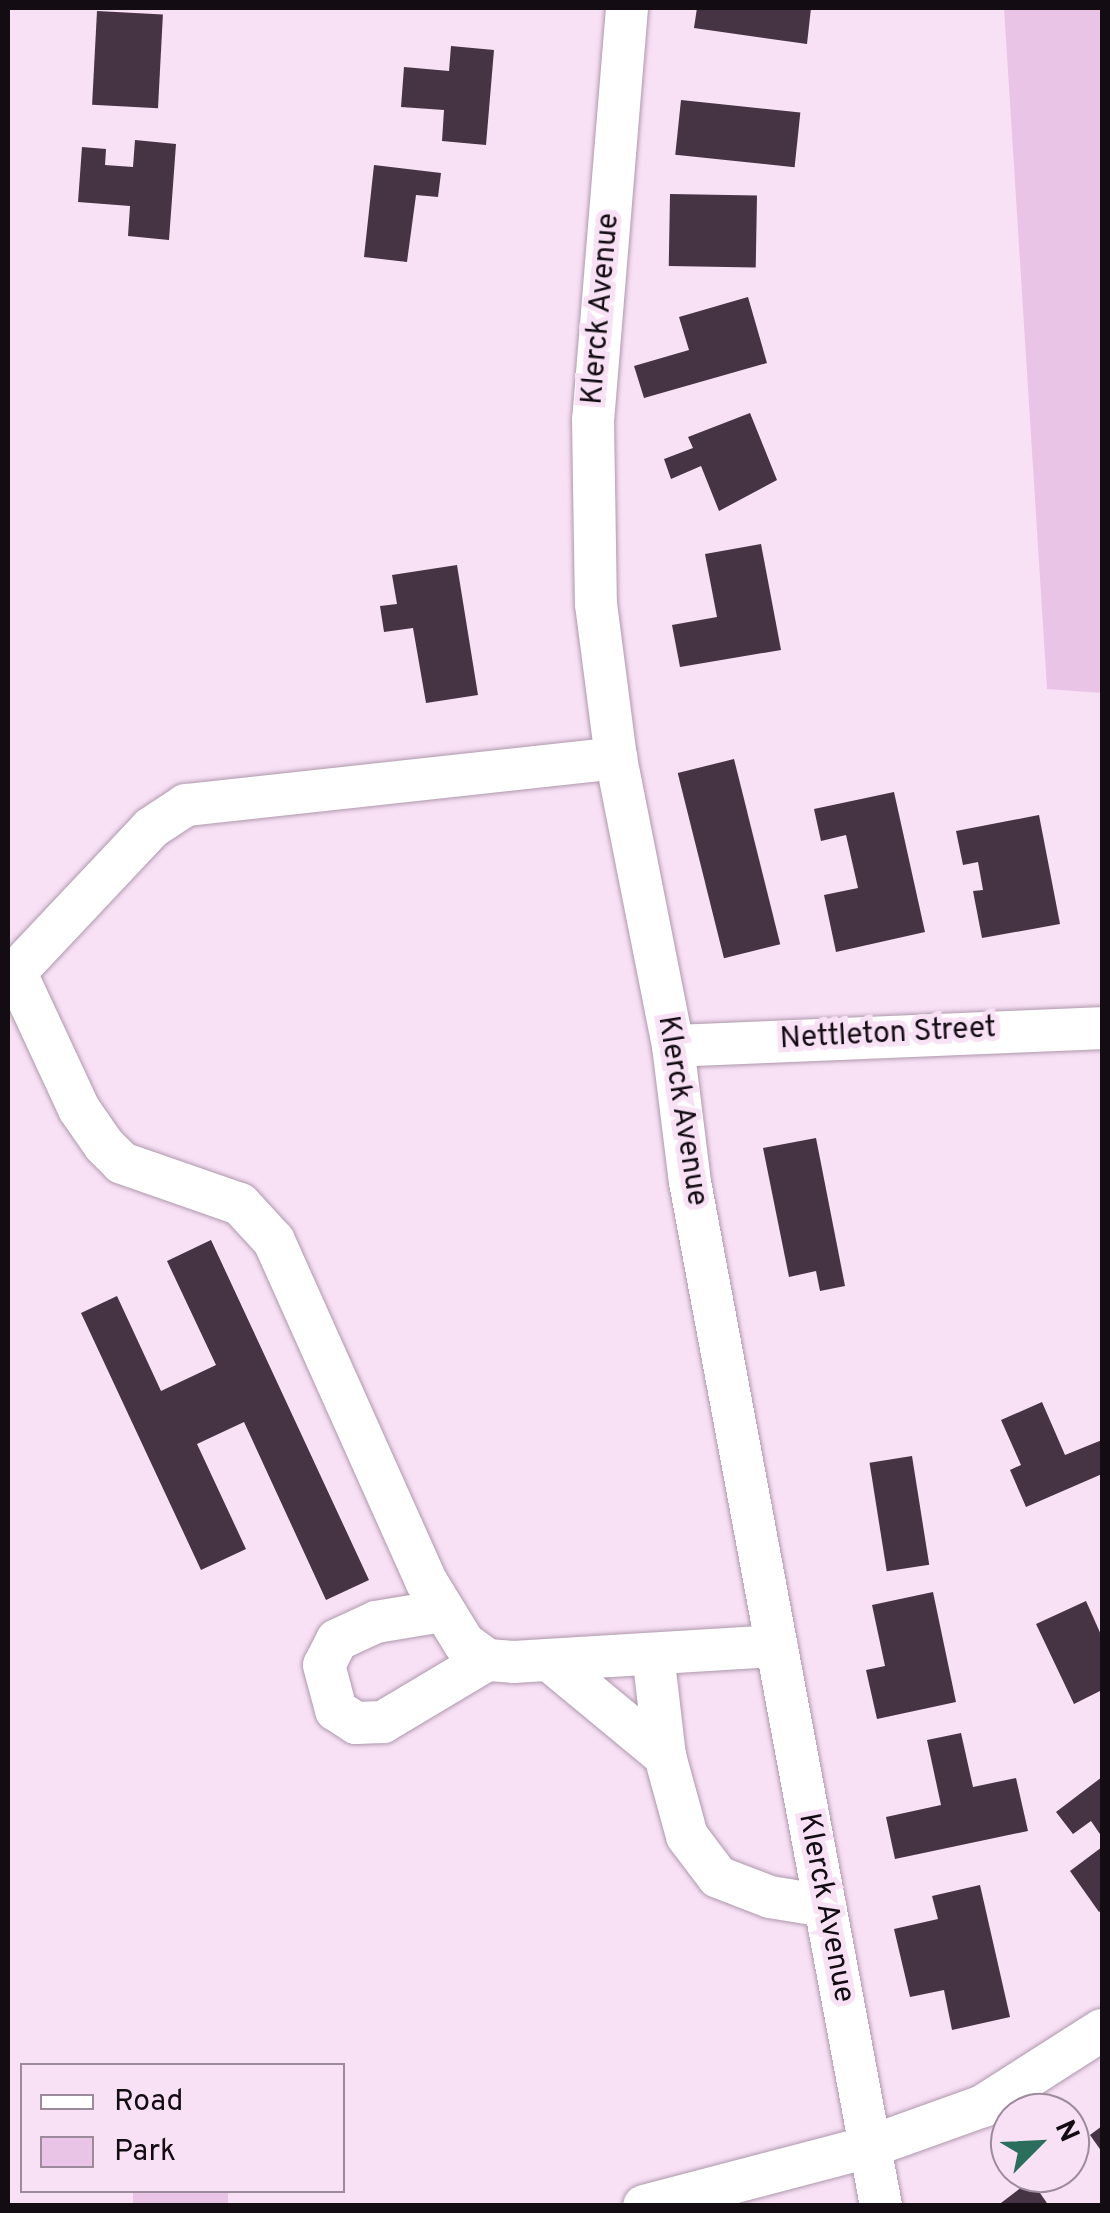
<!DOCTYPE html>
<html>
<head>
<meta charset="utf-8">
<style>
	body { margin:0 }
	#map { position:relative; width:1110px; height:2213px; overflow:hidden; background:#f8e0f5; font-family:Overpass,sans-serif }
	div>[style] { position:absolute }
	[style*='--x'] { left:calc(var(--x)*1px); top:calc(var(--y)*1px); width:calc(var(--w)*1px); rotate:calc(var(--a)*1deg) }
	.green>* { inset:0; background:#eac4e6; transform-origin:0 0 }
	.building>* { inset:0; background:#463344; transform-origin:0 0 }
	.roads { filter:drop-shadow(0 0 2px #ae98ac) drop-shadow(0 0 2px #ae98ac) }
	.minor>* { height:42px; margin:-21px; padding:0 21px; transform-origin:21px; border-radius:21px; background:#fff }
	span { translate:-50% -50%; white-space:nowrap; text-align:center; line-height:1.15; -webkit-text-stroke:10px #f8e0f5; paint-order:stroke }
	.street-label { font-size:30px; color:#130c13 }
	.frame { position:absolute; inset:0; border:10px solid #130c13; pointer-events:none }
	.legend { position:absolute; left:20px; top:2063px; width:325px; height:130px; box-sizing:border-box; background:#f8e0f5; border:2px solid #9c8b9b; margin:0; padding:12px 18px; list-style:none; font-size:30px; color:#130c13 }
	.legend li { display:flex; align-items:center; gap:20px; height:50px }
	.legend b { width:50px; border:2px solid #9c8b9b }
	.north { position:absolute; left:990px; top:2093px; width:100px; height:100px; box-sizing:border-box; background:#f8e0f5; border:2px solid #9c8b9b; border-radius:50%; rotate:66deg; font-size:28px; font-weight:700; line-height:40px; text-align:center; color:#130c13 }
	.north::after { content:''; display:block; margin:auto; width:35px; height:45px; background:#2c6e5e; clip-path:polygon(50% 0,100% 100%,50% 72%,0 100%) }
</style>
</head>
<body>
<div id="map">
	<div class="green">
		<div style="clip-path:polygon(1004px 8px,1102px 8px,1102px 693px,1047px 689px)"></div>
		<div style="left:133px;top:2191px;width:95px;height:16px"></div>
	</div>
	<div class="building">
		<div style="clip-path:polygon(697px 8px,811px 8px,807px 44px,694px 28px)"></div>
		<div style="left:97px;top:11px;width:66px;height:94px;rotate:3deg"></div>
		<div style="clip-path:polygon(451px 46px,494px 50px,486px 145px,442px 141px,444px 110px,401px 107px,404px 67px,449px 71px)"></div>
		<div style="left:681px;top:100px;width:120px;height:55px;rotate:6deg"></div>
		<div style="clip-path:polygon(135px 140px,176px 144px,169px 240px,128px 236px,130px 206px,78px 202px,82px 147px,106px 149px,105px 165px,133px 167px)"></div>
		<div style="clip-path:polygon(374px 165px,441px 173px,438px 197px,416px 195px,407px 262px,364px 257px)"></div>
		<div style="left:670px;top:194px;width:87px;height:72px;rotate:1deg"></div>
		<div style="clip-path:polygon(748px 297px,767px 363px,644px 398px,634px 366px,689px 350px,679px 317px)"></div>
		<div style="clip-path:polygon(750px 413px,777px 480px,719px 511px,701px 466px,671px 479px,664px 459px,693px 448px,688px 437px)"></div>
		<div style="clip-path:polygon(761px 544px,781px 650px,680px 667px,672px 625px,717px 617px,705px 554px)"></div>
		<div style="clip-path:polygon(457px 565px,478px 695px,426px 703px,413px 628px,384px 632px,380px 606px,397px 604px,392px 575px)"></div>
		<div style="left:734px;top:759px;width:191px;height:58px;rotate:76deg"></div>
		<div style="clip-path:polygon(894px 792px,925px 932px,836px 952px,824px 895px,858px 888px,846px 835px,821px 841px,814px 809px)"></div>
		<div style="clip-path:polygon(1039px 815px,1060px 924px,982px 938px,973px 891px,983px 890px,978px 862px,963px 865px,956px 831px)"></div>
		<div style="clip-path:polygon(816px 1138px,845px 1286px,820px 1291px,816px 1271px,789px 1277px,763px 1148px)"></div>
		<div style="clip-path:polygon(211px 1240px,369px 1580px,326px 1600px,244px 1422px,197px 1444px,246px 1549px,201px 1570px,81px 1313px,117px 1296px,161px 1391px,216px 1365px,167px 1261px)"></div>
		<div style="clip-path:polygon(1042px 1402px,1065px 1455px,1102px 1440px,1102px 1474px,1026px 1507px,1010px 1470px,1021px 1465px,1001px 1420px)"></div>
		<div style="left:912px;top:1456px;width:110px;height:43px;rotate:81deg"></div>
		<div style="clip-path:polygon(933px 1592px,956px 1702px,877px 1719px,866px 1670px,885px 1666px,872px 1605px)"></div>
		<div style="clip-path:polygon(1086px 1601px,1102px 1637px,1102px 1690px,1074px 1704px,1036px 1624px)"></div>
		<div style="clip-path:polygon(961px 1733px,973px 1787px,1016px 1778px,1028px 1831px,895px 1859px,886px 1817px,941px 1805px,927px 1740px)"></div>
		<div style="clip-path:polygon(1102px 1777px,1102px 1837px,1091px 1821px,1073px 1834px,1056px 1812px)"></div>
		<div style="clip-path:polygon(1102px 1847px,1102px 1910px,1099px 1912px,1070px 1871px)"></div>
		<div style="clip-path:polygon(980px 1885px,1010px 2017px,952px 2030px,944px 1990px,910px 1997px,894px 1929px,938px 1919px,932px 1896px)"></div>
		<div style="clip-path:polygon(1102px 2126px,1102px 2152px,1090px 2135px)"></div>
		<div style="clip-path:polygon(1031px 2180px,1049px 2206px,997px 2206px)"></div>
	</div>
	<div class="roads">
		<div class="minor">
			<div style="--x:627;--y:8;--w:412;--a:94.7"></div>
			<div style="--x:593;--y:419;--w:185;--a:89.1"></div>
			<div style="--x:596;--y:604;--w:155;--a:82.6"></div>
			<div style="--x:616;--y:758;--w:294;--a:78.8"></div>
			<div style="--x:673;--y:1046;--w:137;--a:82.9"></div>
			<div style="--x:690;--y:1182;--w:1042;--a:79.43"></div>
			<div style="--x:15;--y:971;--w:152;--a:65.1"></div>
			<div style="--x:79;--y:1109;--w:44;--a:55.2"></div>
			<div style="--x:104;--y:1145;--w:25;--a:45"></div>
			<div style="--x:122;--y:1163;--w:125;--a:19.2"></div>
			<div style="--x:240;--y:1204;--w:50;--a:47.4"></div>
			<div style="--x:274;--y:1241;--w:372;--a:65.9"></div>
			<div style="--x:426;--y:1581;--w:73;--a:58.5"></div>
			<div style="--x:464;--y:1643;--w:29;--a:36"></div>
			<div style="--x:487;--y:1660;--w:27;--a:4"></div>
			<div style="--x:514;--y:1662;--w:263;--a:-3.5"></div>
			<div style="--x:8;--y:980;--w:209;--a:-46.7"></div>
			<div style="--x:151;--y:828;--w:42;--a:-33.3"></div>
			<div style="--x:186;--y:805;--w:433;--a:-6.2"></div>
			<div style="--x:673;--y:1046;--w:429;--a:-2.4"></div>
			<div style="--x:442;--y:1611;--w:67;--a:170.5"></div>
			<div style="--x:376;--y:1622;--w:43;--a:155.2"></div>
			<div style="--x:337;--y:1640;--w:28;--a:117"></div>
			<div style="--x:324;--y:1665;--w:47;--a:75.1"></div>
			<div style="--x:336;--y:1710;--w:24;--a:33"></div>
			<div style="--x:356;--y:1723;--w:27;--a:-2"></div>
			<div style="--x:383;--y:1722;--w:121;--a:-30.8"></div>
			<div style="--x:653;--y:1654;--w:103;--a:83.3"></div>
			<div style="--x:549;--y:1660;--w:151;--a:39.6"></div>
			<div style="--x:665;--y:1756;--w:83;--a:74.6"></div>
			<div style="--x:687;--y:1836;--w:51;--a:52.9"></div>
			<div style="--x:718;--y:1877;--w:56;--a:21"></div>
			<div style="--x:770;--y:1897;--w:56;--a:9.3"></div>
			<div style="--x:644;--y:2206;--w:233;--a:-14.7"></div>
			<div style="--x:869;--y:2147;--w:121;--a:-19.8"></div>
			<div style="--x:983;--y:2106;--w:141;--a:-32.6"></div>
		</div>
	</div>
	<div class="street-label">
		<span style="left:602px;top:309px;rotate:-85deg">Klerck Avenue</span>
		<span style="left:888px;top:1035px;rotate:-3deg">Nettleton Street</span>
		<span style="left:681px;top:1111px;rotate:81deg">Klerck Avenue</span>
		<span style="left:825px;top:1908px;rotate:79deg">Klerck Avenue</span>
	</div>
	<div class="frame"></div>
	<ul class="legend">
	<li><b style="height:12px;background:#fff"></b>Road</li>
	<li><b style="height:28px;background:#eac4e6"></b>Park</li>
	</ul>
	<div class="north">N</div>
</div>
</body>
</html>
